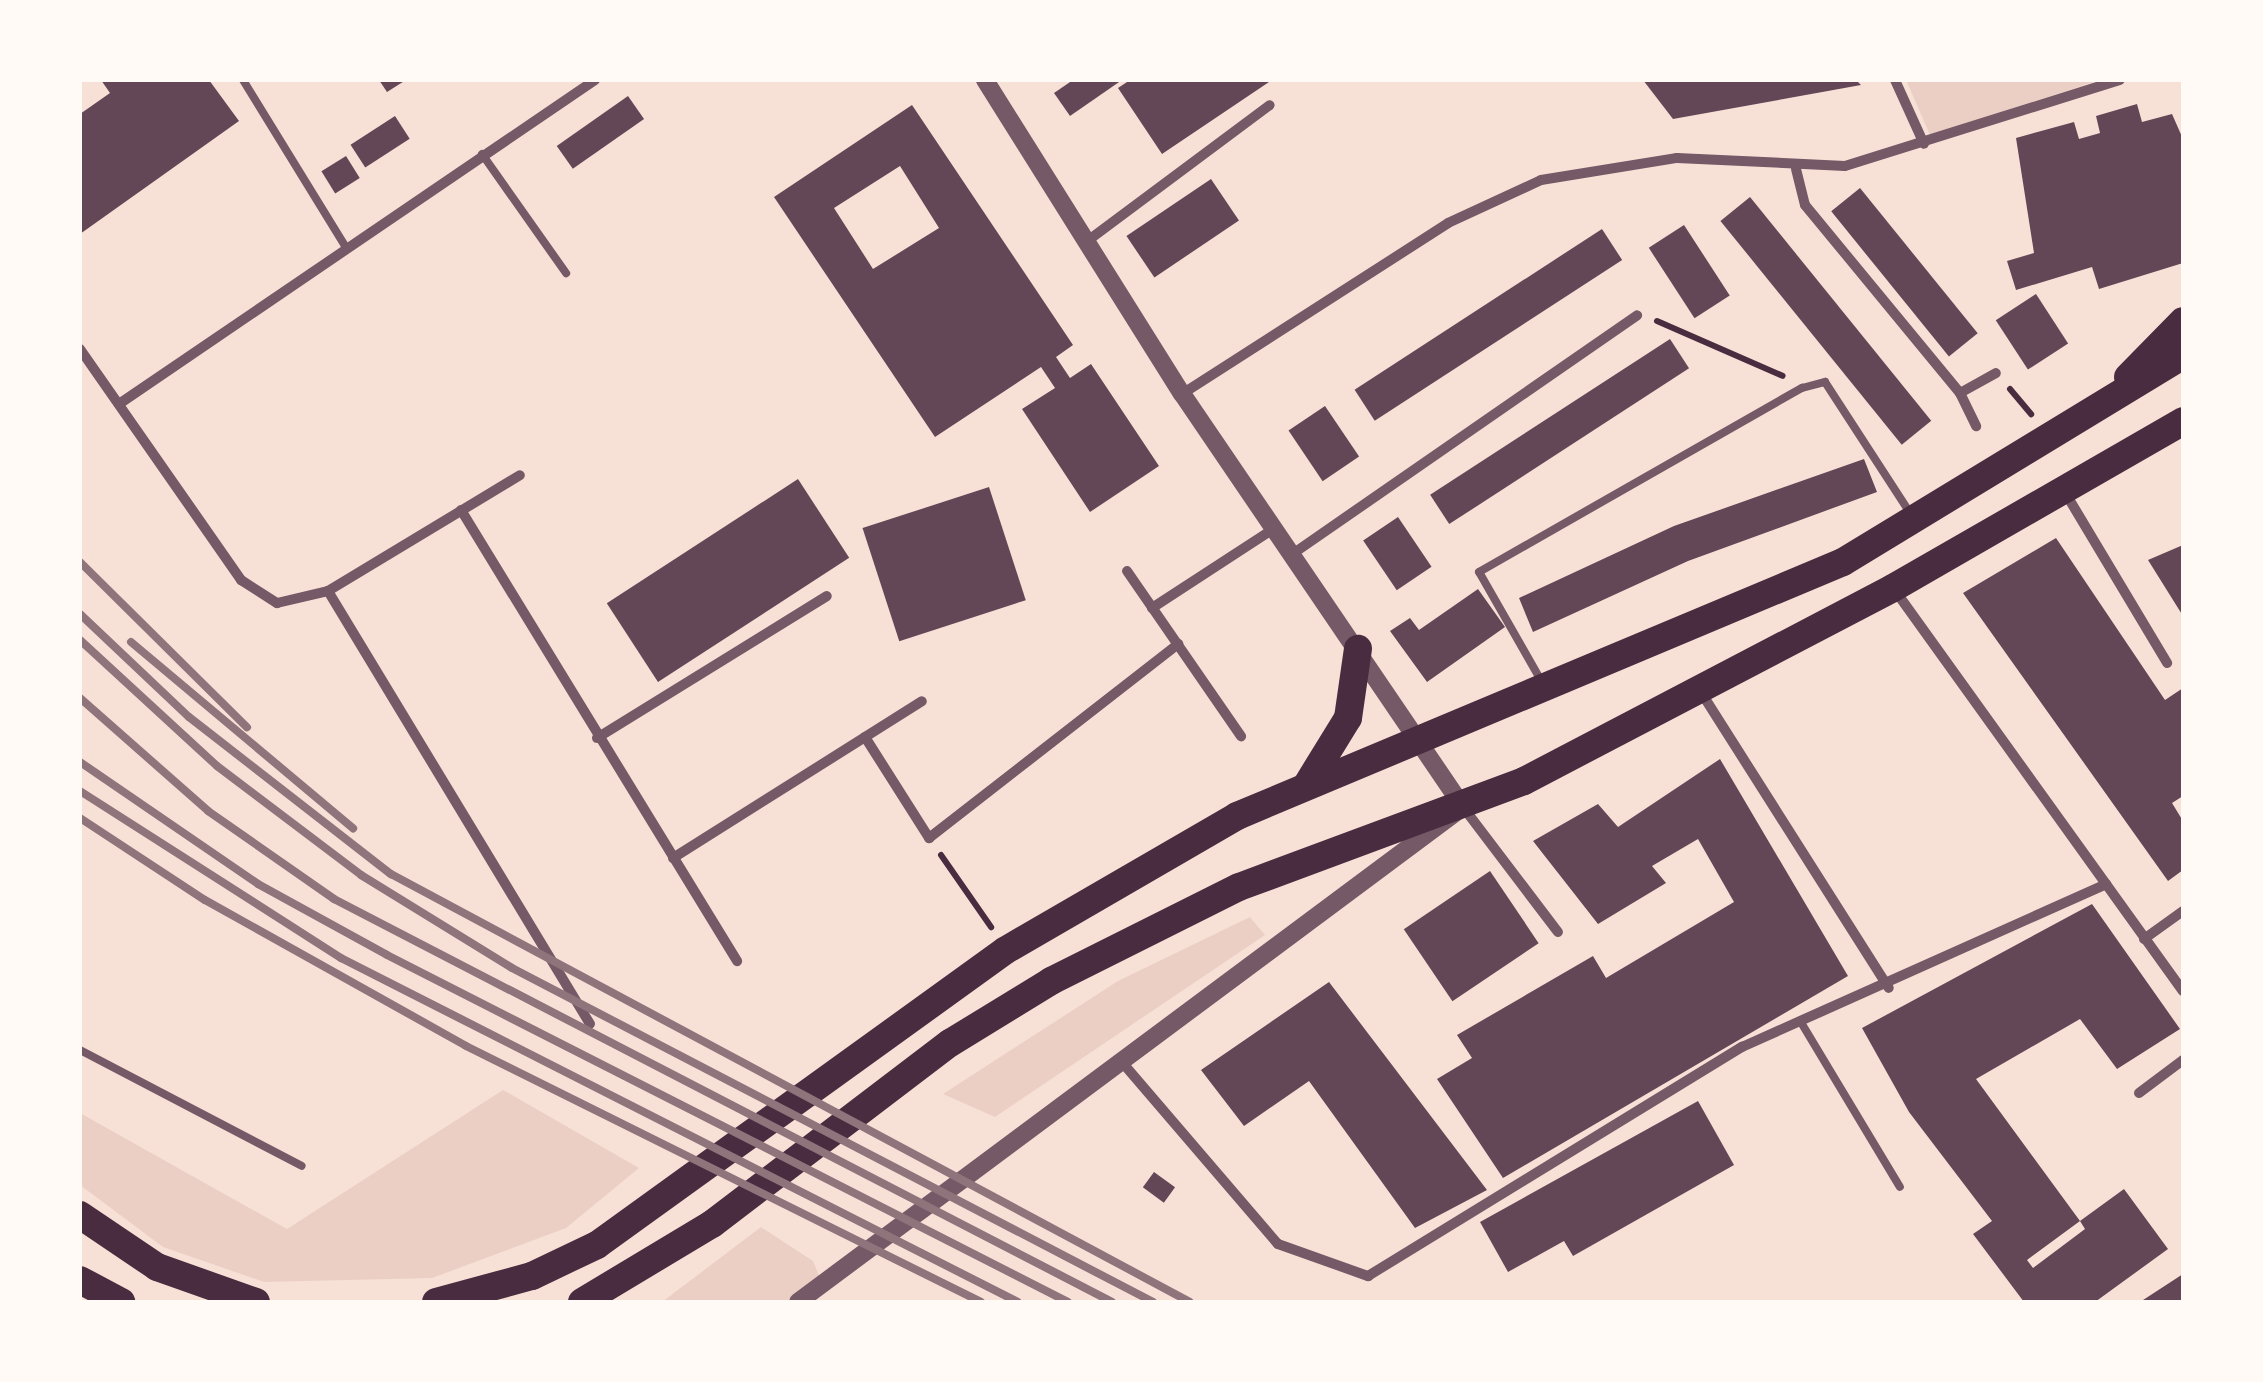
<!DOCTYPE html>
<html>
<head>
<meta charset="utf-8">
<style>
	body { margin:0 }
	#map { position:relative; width:2263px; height:1382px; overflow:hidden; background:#f7e1d7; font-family:"Titillium Web",sans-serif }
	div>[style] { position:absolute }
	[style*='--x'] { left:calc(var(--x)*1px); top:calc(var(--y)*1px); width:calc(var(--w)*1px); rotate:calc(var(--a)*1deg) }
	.green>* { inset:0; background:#ebcfc5 }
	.building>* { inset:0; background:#644757; transform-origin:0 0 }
	.path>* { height:6px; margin:-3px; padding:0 3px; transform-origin:3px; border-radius:3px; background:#4a2c40 }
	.service>* { height:8px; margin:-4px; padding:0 4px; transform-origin:4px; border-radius:4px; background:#755966 }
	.minor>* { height:10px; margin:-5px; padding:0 5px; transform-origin:5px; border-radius:5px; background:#755966 }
	.tertiary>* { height:18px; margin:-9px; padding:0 9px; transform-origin:9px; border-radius:9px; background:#755966 }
	.trunk>* { height:28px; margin:-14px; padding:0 14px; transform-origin:14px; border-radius:14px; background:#4a2c40 }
	.rail>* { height:8px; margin:-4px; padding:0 4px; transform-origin:4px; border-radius:4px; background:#8f747c }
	span { translate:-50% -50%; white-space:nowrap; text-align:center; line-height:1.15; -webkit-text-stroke:9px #fffaf5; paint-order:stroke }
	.frame { position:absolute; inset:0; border:82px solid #fffaf5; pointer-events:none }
</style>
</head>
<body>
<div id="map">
	<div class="green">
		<div style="clip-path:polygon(1906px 80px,2100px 80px,1930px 135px)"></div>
		<div style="clip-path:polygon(1250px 917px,1265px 935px,995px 1117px,943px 1094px,1118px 981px)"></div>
		<div style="clip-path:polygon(503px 1090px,639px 1168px,566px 1228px,432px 1278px,264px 1282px,163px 1247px,80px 1185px,80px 1113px,287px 1229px)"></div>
		<div style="clip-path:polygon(761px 1227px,813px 1261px,822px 1283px,795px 1302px,662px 1302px)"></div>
	</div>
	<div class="building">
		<div style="clip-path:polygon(101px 80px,209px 80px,239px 121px,80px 234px,80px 114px,110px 93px)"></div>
		<div style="clip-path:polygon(379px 80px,406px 80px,387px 92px)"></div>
		<div style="clip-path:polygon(1073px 80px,1122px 80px,1070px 116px,1054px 93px)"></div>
		<div style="clip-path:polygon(1130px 80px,1150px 81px,1272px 80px,1162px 154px,1118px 88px)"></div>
		<div style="clip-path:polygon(1643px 80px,1856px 80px,1861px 85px,1673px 119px)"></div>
		<div style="left:628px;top:96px;width:28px;height:87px;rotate:55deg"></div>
		<div style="clip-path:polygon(2137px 104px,2142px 122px,2172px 114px,2183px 139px,2183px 263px,2099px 289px,2092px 267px,2016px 290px,2007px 261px,2034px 253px,2016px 138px,2074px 122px,2079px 139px,2100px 133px,2096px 116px)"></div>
		<div style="clip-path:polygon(evenodd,912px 105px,1073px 345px,1056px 357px,1070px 378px,1091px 364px,1159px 466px,1090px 512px,1022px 409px,1055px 388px,1041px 367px,935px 437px,774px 197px,912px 105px,900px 166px,939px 228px,873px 269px,834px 208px,900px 166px)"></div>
		<div style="left:395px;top:116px;width:27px;height:53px;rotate:57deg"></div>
		<div style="left:346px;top:156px;width:26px;height:29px;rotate:58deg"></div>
		<div style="left:1211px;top:179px;width:50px;height:102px;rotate:56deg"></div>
		<div style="left:1860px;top:188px;width:187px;height:37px;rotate:51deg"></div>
		<div style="left:1750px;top:197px;width:288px;height:38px;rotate:51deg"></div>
		<div style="left:1684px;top:225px;width:84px;height:42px;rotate:57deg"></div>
		<div style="left:1602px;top:229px;width:37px;height:295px;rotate:57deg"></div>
		<div style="left:2036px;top:294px;width:59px;height:48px;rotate:57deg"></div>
		<div style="left:1670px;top:339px;width:35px;height:286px;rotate:57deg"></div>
		<div style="left:1325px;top:406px;width:61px;height:44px;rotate:56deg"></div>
		<div style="clip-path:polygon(1864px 459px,1877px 492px,1688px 561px,1533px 632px,1519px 598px,1674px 526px)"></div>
		<div style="left:798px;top:479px;width:94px;height:228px;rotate:57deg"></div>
		<div style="left:989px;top:487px;width:119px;height:133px;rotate:72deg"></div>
		<div style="left:1398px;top:517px;width:60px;height:42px;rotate:56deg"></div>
		<div style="clip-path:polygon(2056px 538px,2165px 700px,2183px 688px,2183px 796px,2172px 803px,2183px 821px,2183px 870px,2168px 881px,1963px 593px)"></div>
		<div style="clip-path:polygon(2183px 545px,2183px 616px,2148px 560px)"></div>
		<div style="clip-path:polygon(1478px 589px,1505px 627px,1427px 682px,1390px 631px,1410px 618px,1419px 630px)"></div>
		<div style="clip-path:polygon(1720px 759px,1848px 976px,1503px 1178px,1437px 1079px,1472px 1058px,1457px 1035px,1593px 956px,1606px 978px,1734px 902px,1698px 839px,1652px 866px,1666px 883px,1598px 924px,1533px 841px,1598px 804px,1618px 827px)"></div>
		<div style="left:1490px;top:871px;width:87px;height:104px;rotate:56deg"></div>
		<div style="clip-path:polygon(evenodd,2092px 904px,2180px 1029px,2117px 1069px,2080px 1019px,1976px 1079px,2080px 1221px,2124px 1189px,2168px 1249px,2095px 1302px,2024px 1302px,1973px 1234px,1992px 1221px,1909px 1112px,1862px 1028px,2092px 904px,2080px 1221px,2085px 1229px,2033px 1268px,2027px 1260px,2080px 1221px)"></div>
		<div style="clip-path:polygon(1329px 982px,1487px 1190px,1415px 1228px,1309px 1081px,1244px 1126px,1201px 1070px)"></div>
		<div style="clip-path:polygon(1698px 1101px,1734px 1165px,1573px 1256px,1564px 1241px,1508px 1272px,1480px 1222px)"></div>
		<div style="left:1154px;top:1172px;width:26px;height:19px;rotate:36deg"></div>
		<div style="clip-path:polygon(2183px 1274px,2183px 1302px,2140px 1302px)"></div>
	</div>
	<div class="path">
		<div style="--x:1657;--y:321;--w:137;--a:23.6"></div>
		<div style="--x:2010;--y:389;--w:33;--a:50"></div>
		<div style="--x:941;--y:855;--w:88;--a:55.2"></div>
	</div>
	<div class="service">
		<div style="--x:243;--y:80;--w:195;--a:58.4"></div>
		<div style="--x:482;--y:154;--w:146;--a:54.8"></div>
		<div style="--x:1543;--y:684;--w:129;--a:-119.7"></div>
		<div style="--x:1479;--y:572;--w:372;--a:-29.7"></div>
		<div style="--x:1802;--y:388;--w:24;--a:-15"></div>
		<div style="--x:1825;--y:382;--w:156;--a:57"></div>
		<div style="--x:1802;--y:1024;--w:190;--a:59"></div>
		<div style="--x:80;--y:1050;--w:250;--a:27.6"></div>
	</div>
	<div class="minor">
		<div style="--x:1895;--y:80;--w:70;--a:65.6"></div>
		<div style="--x:1796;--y:169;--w:37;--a:76"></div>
		<div style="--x:1805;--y:205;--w:244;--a:50.5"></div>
		<div style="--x:1960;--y:393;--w:37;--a:64"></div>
		<div style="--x:1086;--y:242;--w:229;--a:-36.7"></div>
		<div style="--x:80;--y:349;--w:282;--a:55.1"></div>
		<div style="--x:241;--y:580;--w:43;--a:32.6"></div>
		<div style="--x:277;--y:603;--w:52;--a:-13.2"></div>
		<div style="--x:328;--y:591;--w:506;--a:58.82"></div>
		<div style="--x:1960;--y:393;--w:41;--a:-29.1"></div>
		<div style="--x:1182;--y:394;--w:316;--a:-32.7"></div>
		<div style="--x:1448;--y:223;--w:102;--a:-24.8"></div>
		<div style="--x:1541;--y:180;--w:138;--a:-9.2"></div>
		<div style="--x:1677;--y:158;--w:168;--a:2.7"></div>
		<div style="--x:1845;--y:166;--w:288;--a:-17.4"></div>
		<div style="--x:119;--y:404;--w:576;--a:-34.24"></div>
		<div style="--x:2066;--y:494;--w:197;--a:59.1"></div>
		<div style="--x:461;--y:510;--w:529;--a:58.53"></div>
		<div style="--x:1291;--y:555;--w:421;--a:-34.7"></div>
		<div style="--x:1127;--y:571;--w:201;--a:55.4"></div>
		<div style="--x:1894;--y:589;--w:495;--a:54.3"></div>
		<div style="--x:328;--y:591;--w:224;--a:-31.1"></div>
		<div style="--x:1152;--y:608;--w:145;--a:-33.1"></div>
		<div style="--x:1699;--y:689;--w:354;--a:57.6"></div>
		<div style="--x:865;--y:737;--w:120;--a:57.6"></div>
		<div style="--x:929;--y:838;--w:316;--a:-37.9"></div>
		<div style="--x:597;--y:738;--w:270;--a:-31.7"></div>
		<div style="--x:1463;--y:807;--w:157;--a:52.8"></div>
		<div style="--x:673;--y:858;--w:294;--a:-32.2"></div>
		<div style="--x:2144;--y:939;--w:48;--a:-35.7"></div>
		<div style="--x:1121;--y:1061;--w:241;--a:49.4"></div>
		<div style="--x:1278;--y:1244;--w:96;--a:19.6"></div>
		<div style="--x:1368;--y:1276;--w:439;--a:-31.5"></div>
		<div style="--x:1742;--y:1047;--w:399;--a:-24.1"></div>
		<div style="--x:2139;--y:1093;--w:55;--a:-36.9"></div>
	</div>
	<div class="tertiary">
		<div style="--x:798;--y:1302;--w:829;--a:-36.66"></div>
		<div style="--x:1463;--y:807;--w:500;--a:-124.2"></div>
		<div style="--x:1182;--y:394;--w:371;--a:-122.1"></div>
	</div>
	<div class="trunk">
		<div style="--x:2128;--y:377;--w:78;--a:-45.5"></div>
		<div style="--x:1308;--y:783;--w:76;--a:-58.4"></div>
		<div style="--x:1348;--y:718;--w:70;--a:-81.8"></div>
		<div style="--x:80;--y:1215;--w:93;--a:34"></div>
		<div style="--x:157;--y:1267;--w:105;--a:19.5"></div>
		<div style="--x:80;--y:1280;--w:47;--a:28.2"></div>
		<div style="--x:436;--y:1302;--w:99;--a:-15.2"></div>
		<div style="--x:532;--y:1276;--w:72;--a:-25.5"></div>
		<div style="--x:597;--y:1245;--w:504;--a:-35.8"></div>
		<div style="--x:1006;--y:950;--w:267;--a:-30.1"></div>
		<div style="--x:1237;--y:816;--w:657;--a:-22.74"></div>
		<div style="--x:1843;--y:562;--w:398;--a:-31.3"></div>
		<div style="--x:582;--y:1302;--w:152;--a:-31"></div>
		<div style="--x:712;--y:1224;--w:299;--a:-37.3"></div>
		<div style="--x:950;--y:1043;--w:119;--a:-31.5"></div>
		<div style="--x:1051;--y:981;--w:210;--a:-26.6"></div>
		<div style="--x:1239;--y:887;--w:304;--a:-20.4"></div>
		<div style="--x:1524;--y:781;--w:416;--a:-27.6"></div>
		<div style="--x:1893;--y:588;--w:335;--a:-29.9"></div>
	</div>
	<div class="rail">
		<div style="--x:80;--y:562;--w:235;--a:44.7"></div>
		<div style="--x:80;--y:614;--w:150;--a:43.4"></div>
		<div style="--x:189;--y:717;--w:256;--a:37.9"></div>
		<div style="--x:391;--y:874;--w:906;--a:28.18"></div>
		<div style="--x:80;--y:640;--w:186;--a:42.6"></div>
		<div style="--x:217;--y:766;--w:181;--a:37.1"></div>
		<div style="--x:361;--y:875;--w:177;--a:31.6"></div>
		<div style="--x:512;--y:968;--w:723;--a:27.52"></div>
		<div style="--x:131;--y:642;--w:290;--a:40"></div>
		<div style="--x:80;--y:698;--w:171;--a:41.4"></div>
		<div style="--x:208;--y:811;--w:154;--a:34.9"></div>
		<div style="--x:334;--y:899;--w:876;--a:27.38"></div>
		<div style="--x:80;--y:762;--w:216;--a:34.4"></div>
		<div style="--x:258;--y:884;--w:147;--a:28.8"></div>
		<div style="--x:387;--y:955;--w:764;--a:27"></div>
		<div style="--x:80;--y:791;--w:310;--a:32.6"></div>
		<div style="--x:341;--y:958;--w:759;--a:26.94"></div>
		<div style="--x:80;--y:818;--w:149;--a:33.3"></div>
		<div style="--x:205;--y:900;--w:299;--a:29.2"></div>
		<div style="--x:466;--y:1046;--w:575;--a:26.43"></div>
	</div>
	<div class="frame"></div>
</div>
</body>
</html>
